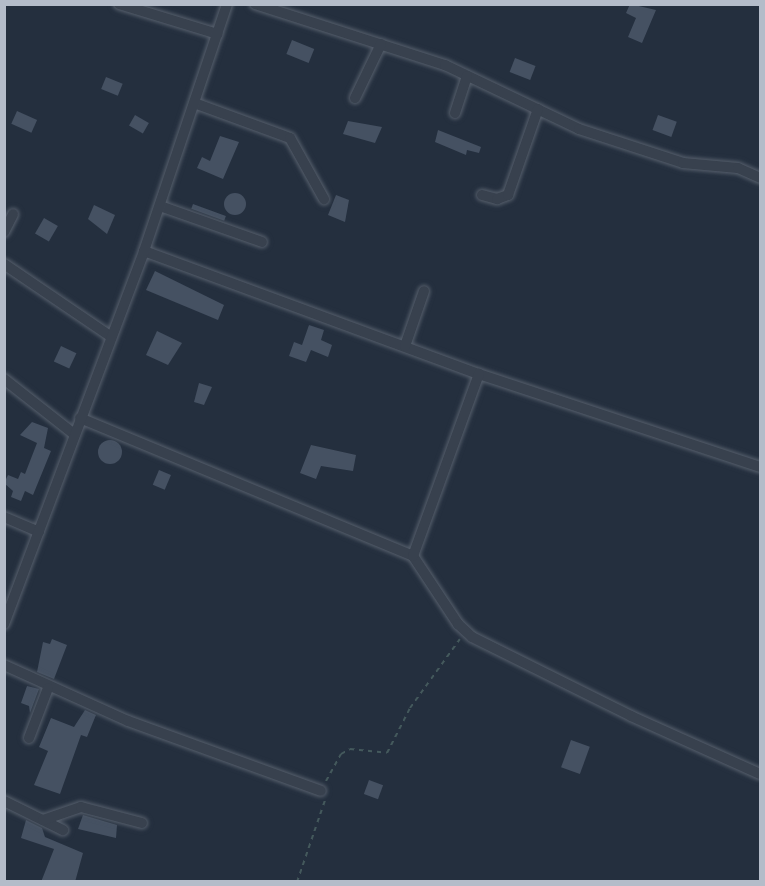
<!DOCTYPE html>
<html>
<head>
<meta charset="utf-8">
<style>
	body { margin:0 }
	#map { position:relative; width:765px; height:886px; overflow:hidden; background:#242f3e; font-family:"Archivo Narrow",sans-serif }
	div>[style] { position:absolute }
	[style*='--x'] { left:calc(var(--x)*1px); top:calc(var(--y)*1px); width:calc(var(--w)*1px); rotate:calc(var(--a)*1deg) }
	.building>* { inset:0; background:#455162; transform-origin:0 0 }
	.round { border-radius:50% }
	.path>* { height:2px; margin-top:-1px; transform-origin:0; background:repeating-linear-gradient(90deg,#44595c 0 4.5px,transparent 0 9px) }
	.roads { filter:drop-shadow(0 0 2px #565f6c) drop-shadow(0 0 2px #565f6c) }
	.minor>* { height:10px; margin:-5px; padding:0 5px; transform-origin:5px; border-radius:5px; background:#38414e }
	span { translate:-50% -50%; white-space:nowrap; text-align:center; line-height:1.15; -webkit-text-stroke:5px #1d2633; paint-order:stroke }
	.frame { position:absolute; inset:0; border:6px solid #b4bcc9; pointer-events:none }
</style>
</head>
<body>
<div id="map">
	<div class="building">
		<div style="clip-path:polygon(630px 4px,656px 10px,642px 43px,628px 37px,636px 18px,626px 13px)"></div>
		<div style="left:292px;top:40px;width:24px;height:15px;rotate:22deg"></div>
		<div style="left:515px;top:58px;width:22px;height:15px;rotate:21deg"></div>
		<div style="left:106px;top:77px;width:18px;height:13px;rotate:22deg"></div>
		<div style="left:17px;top:111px;width:22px;height:14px;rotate:24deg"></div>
		<div style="left:135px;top:115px;width:16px;height:12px;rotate:30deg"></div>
		<div style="left:658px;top:115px;width:20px;height:16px;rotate:20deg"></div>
		<div style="clip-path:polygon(348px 121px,382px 127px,375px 143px,343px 134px)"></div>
		<div style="clip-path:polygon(438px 130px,481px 147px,479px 153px,467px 150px,466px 155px,435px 142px)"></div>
		<div style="clip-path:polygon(220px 136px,239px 142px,223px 179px,197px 168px,202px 157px,210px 161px)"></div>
		<div class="round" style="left:224px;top:193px;width:22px;height:22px"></div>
		<div style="clip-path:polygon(336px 195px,349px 200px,345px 222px,328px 215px)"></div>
		<div style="left:193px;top:204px;width:35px;height:5px;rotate:20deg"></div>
		<div style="clip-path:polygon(94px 205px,115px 215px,107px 234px,88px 219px)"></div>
		<div style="left:44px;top:218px;width:16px;height:18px;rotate:30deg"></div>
		<div style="clip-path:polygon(155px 271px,224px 305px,218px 320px,146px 290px)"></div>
		<div style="clip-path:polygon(309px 325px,324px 330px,321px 340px,332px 345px,328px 357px,311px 350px,306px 362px,289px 356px,294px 342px,302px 345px)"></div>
		<div style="clip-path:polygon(157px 331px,182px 343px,168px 365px,146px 355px)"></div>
		<div style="left:61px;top:346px;width:17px;height:17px;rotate:25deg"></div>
		<div style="clip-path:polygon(199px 383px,212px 387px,204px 405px,194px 402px)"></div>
		<div style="clip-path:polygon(32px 422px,48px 428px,44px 448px,51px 451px,33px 495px,25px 491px,21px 501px,11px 497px,13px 491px,4px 483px,8px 475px,18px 479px,21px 472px,25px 474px,37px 443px,20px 435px)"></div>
		<div class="round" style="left:98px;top:440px;width:24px;height:24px"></div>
		<div style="clip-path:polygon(311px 445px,356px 455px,353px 471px,321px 466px,316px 479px,300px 473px)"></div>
		<div style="left:159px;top:470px;width:13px;height:16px;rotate:23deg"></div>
		<div style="clip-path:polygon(52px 639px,67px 645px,54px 679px,37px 672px,43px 642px,50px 644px)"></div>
		<div style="clip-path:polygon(27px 686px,39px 689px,30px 713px,29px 706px,21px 703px)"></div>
		<div style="clip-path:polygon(85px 710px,96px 715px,87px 737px,81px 735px,60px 794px,34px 785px,48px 751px,39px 747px,51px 718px,74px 727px)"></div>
		<div style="left:571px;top:740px;width:20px;height:29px;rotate:20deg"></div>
		<div style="left:369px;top:780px;width:15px;height:15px;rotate:20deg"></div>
		<div style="clip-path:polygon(83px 815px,117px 825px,116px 838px,78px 829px)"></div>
		<div style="clip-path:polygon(26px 820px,42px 828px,45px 837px,83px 853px,75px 882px,41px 882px,54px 849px,21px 838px)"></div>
	</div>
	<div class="path">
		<div style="--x:326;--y:781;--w:31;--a:-61"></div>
		<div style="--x:341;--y:754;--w:10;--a:-29"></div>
		<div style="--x:350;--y:749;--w:37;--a:6"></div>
		<div style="--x:387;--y:753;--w:51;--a:-62.9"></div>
		<div style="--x:410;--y:708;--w:85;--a:-54.1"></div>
		<div style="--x:297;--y:882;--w:87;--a:-71.1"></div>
	</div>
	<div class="roads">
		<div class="minor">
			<div style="--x:119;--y:4;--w:103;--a:16.9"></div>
			<div style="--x:255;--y:4;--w:200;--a:17.8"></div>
			<div style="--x:445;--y:65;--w:148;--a:25.5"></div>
			<div style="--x:579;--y:129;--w:109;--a:18.1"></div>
			<div style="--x:683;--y:163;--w:55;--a:5.2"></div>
			<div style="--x:738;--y:168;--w:24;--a:24"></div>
			<div style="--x:355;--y:98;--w:60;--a:-64.3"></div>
			<div style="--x:197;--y:104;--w:99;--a:20.1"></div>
			<div style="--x:290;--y:138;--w:70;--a:60.9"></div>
			<div style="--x:455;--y:113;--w:39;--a:-72"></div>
			<div style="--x:482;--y:195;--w:16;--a:15"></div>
			<div style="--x:497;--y:199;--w:12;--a:-20"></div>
			<div style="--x:508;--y:195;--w:91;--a:-70.8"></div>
			<div style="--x:160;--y:206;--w:108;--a:19.4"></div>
			<div style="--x:4;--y:232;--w:20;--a:-63"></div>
			<div style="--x:144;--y:251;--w:357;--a:20.2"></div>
			<div style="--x:479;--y:374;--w:296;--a:18.3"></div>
			<div style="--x:4;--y:264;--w:128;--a:34.2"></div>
			<div style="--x:405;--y:346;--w:58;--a:-70.9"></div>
			<div style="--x:4;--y:379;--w:89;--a:38.2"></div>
			<div style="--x:80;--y:418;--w:360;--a:22.5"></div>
			<div style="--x:413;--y:556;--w:82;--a:56.5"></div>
			<div style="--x:458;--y:624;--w:19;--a:43"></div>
			<div style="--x:472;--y:637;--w:178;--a:26.4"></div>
			<div style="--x:631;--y:716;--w:141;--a:24.2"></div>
			<div style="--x:4;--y:517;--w:38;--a:23"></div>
			<div style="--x:413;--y:556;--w:194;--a:-70.1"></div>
			<div style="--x:4;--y:624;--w:398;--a:-69.4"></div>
			<div style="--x:144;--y:251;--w:261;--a:-71.4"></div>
			<div style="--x:4;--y:665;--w:136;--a:24.3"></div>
			<div style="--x:128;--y:721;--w:205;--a:19.9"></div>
			<div style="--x:29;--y:738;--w:53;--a:-69.2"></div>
			<div style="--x:4;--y:801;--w:66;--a:26.2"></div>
			<div style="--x:43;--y:820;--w:40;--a:-18.9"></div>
			<div style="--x:81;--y:807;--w:63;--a:14.7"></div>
		</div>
	</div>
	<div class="frame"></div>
</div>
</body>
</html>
